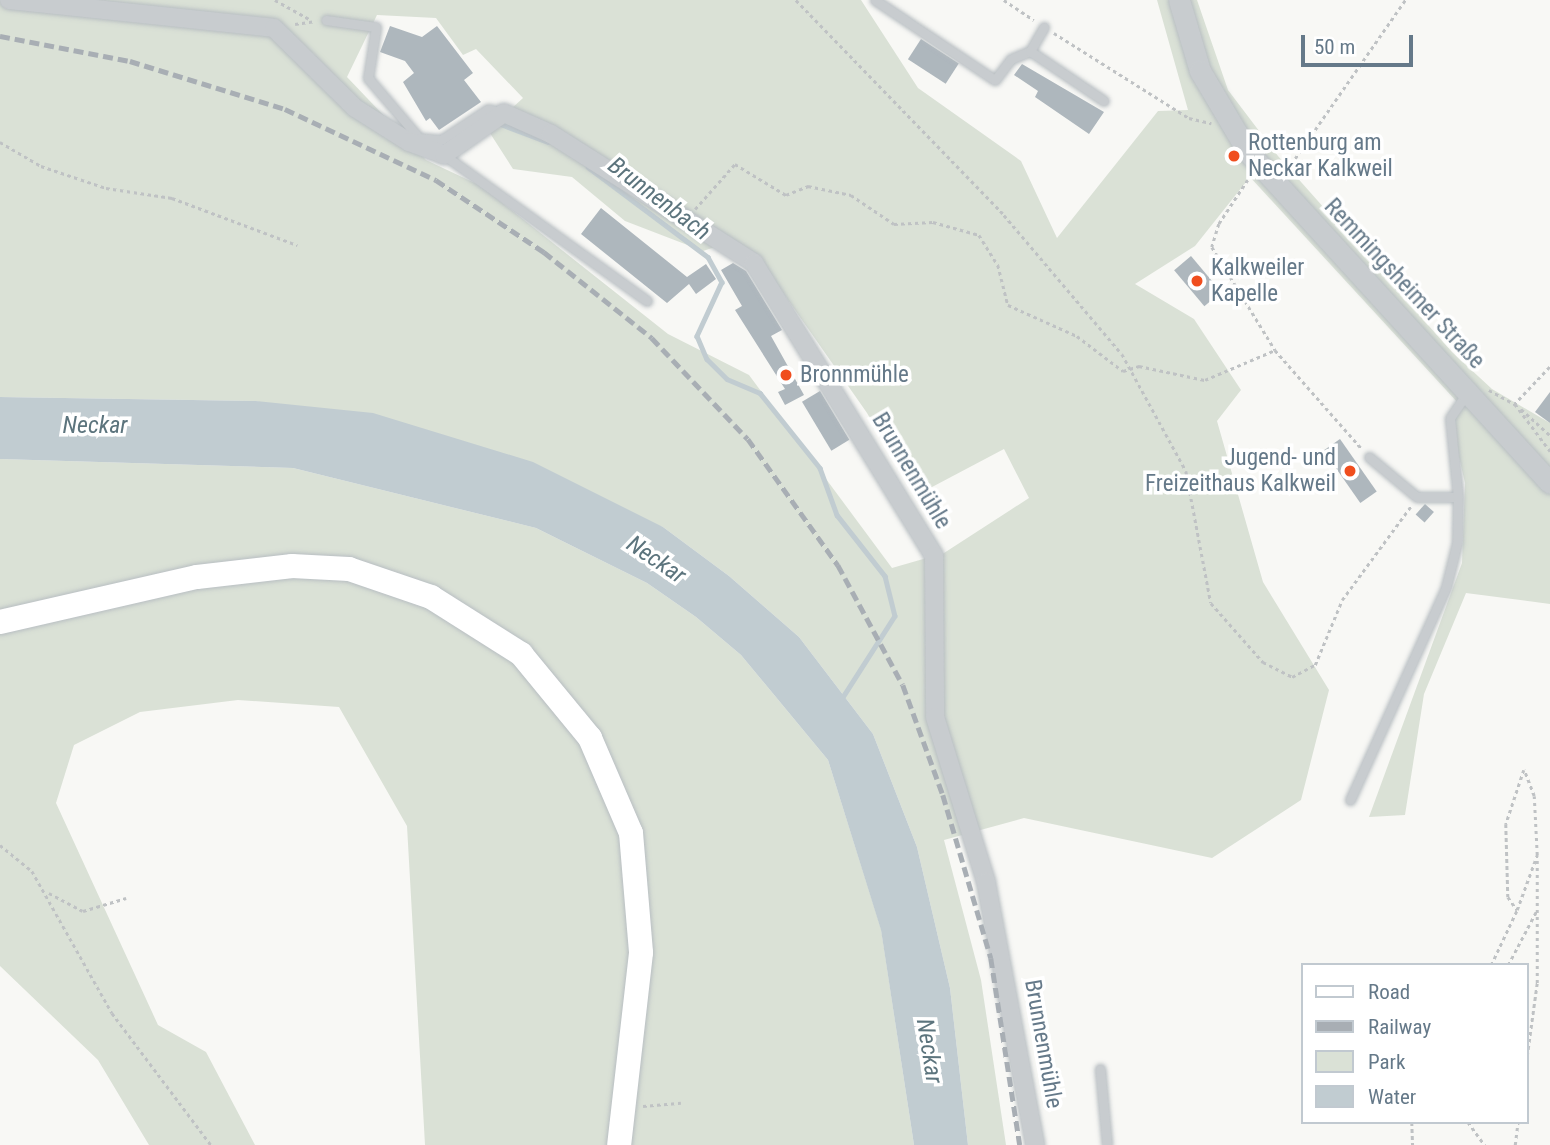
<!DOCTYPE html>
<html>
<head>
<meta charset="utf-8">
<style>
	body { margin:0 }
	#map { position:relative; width:1550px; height:1145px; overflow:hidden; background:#f8f8f5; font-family:"Roboto Condensed",sans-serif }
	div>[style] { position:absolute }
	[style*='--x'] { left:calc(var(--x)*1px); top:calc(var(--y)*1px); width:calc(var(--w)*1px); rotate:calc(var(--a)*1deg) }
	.green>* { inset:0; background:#dae1d6 }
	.water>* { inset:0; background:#c1ccd1 }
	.stream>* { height:4.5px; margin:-2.25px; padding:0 2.25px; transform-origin:2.25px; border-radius:2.25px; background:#c1ccd1 }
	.building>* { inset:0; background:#aeb7bd; transform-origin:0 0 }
	.path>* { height:2.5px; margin-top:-1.25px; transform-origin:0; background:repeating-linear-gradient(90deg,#bfc2c4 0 3.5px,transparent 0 7px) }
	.roads { filter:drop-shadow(0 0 2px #b8bec2) drop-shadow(0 0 2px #b8bec2) }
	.service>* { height:9px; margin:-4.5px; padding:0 4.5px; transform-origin:4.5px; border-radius:4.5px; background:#c8cccf }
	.minor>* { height:18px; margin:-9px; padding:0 9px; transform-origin:9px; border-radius:9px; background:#c8cccf }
	.tertiary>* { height:21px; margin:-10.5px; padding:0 10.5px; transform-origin:10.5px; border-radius:10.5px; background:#c8cccf }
	.secondary>* { height:24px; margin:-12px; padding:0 12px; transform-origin:12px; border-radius:12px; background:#fff }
	.rail>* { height:4.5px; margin-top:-2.25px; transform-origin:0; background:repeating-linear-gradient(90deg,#a8aeb4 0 10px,transparent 0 15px) }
	.dots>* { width:19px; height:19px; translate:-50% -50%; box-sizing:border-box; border:4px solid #fff; border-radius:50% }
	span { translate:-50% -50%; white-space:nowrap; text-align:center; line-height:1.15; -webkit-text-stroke:7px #fff; paint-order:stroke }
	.poi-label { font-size:23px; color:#657989 }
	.left { translate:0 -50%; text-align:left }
	.right { translate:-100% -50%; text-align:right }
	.street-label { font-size:23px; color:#657989 }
	.water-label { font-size:24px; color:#5c747d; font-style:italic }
	.legend { position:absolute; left:1301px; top:963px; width:228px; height:161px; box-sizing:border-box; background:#fff; border:2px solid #c1c9d0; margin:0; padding:9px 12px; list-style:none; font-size:21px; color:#657989 }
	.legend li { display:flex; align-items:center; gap:14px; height:35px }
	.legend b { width:35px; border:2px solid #c1c9d0 }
	.scale { position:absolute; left:1301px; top:35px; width:112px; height:32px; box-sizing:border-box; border:4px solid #657989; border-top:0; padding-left:9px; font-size:21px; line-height:24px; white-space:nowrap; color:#657989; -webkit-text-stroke:5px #fff; paint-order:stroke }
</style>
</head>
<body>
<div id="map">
	<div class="green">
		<div style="clip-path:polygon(evenodd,0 0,861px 0,918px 88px,1021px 161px,1057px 238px,1158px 111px,1188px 110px,1157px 0,1197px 0,1228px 90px,1278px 156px,1452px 352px,1492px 389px,1550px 423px,1550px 604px,1466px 593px,1424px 694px,1405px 815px,1369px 817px,1462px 563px,1465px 483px,1450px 418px,1458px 403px,1250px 177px,1195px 246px,1135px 284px,1194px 319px,1241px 390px,1217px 421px,1263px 582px,1329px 690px,1301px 800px,1212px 858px,1024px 818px,944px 840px,981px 980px,1006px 1145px,968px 1145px,950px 988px,917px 847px,873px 734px,799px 637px,729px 576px,663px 527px,256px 401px,0 397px,0 0,377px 15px,436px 18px,463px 55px,476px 49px,523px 98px,488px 130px,513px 169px,572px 177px,625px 221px,703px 251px,715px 247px,772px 277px,867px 413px,915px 496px,1004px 449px,1029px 498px,944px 553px,892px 568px,749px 375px,668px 334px,481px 186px,426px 160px,347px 77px,377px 15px)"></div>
		<div style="clip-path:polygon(0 459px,293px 468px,536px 528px,647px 583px,696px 617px,741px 655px,828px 760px,881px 929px,914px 1145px,425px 1145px,407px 826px,339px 707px,238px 700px,140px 712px,74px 745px,56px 803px,158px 1025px,206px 1052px,255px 1145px,149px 1145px,98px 1060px,0 966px)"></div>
	</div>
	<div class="water">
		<div style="clip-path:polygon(0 397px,256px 401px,373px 413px,533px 462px,663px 527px,729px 576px,799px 637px,873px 734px,917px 847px,950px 988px,968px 1145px,914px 1145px,881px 930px,828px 760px,741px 655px,696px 617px,647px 583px,536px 528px,293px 468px,0 459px)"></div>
	</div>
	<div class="stream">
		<div style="--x:498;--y:123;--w:53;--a:20.8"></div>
		<div style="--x:588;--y:167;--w:150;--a:36.9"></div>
		<div style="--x:708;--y:257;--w:29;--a:61"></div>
		<div style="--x:722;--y:282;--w:60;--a:114.8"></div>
		<div style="--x:697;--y:336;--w:25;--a:67"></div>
		<div style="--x:707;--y:359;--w:28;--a:45"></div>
		<div style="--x:727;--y:379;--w:36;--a:23"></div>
		<div style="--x:760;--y:393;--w:96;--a:51.3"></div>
		<div style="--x:820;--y:468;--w:50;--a:70.1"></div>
		<div style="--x:837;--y:515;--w:78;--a:51.8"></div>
		<div style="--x:885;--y:576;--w:41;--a:76"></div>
		<div style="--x:895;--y:616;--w:98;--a:122.6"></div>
	</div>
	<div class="building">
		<div style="clip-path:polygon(390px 26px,422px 37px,437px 26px,473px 73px,464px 80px,481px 102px,439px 130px,430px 118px,426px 121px,403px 82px,414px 73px,405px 61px,380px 52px)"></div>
		<div style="left:921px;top:39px;width:45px;height:24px;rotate:33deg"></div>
		<div style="clip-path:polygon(1022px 64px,1104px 112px,1089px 134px,1035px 97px,1038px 91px,1014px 75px)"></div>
		<div style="clip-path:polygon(601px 208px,687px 277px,706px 264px,716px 279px,696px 294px,689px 284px,667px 303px,581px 234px)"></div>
		<div style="left:1191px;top:256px;width:47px;height:22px;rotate:50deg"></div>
		<div style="clip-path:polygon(733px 263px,746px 271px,782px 330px,771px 336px,804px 395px,785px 405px,778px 392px,785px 389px,735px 310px,742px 306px,721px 270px)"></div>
		<div style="left:820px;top:391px;width:57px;height:21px;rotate:59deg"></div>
		<div style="clip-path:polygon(1550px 392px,1550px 423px,1535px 412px)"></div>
		<div style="left:1340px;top:439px;width:64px;height:20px;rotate:55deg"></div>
		<div style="left:1425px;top:504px;width:12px;height:14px;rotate:42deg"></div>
	</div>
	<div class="path">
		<div style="--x:275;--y:0;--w:41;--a:29.1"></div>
		<div style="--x:796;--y:0;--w:299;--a:45.9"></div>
		<div style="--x:1004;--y:215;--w:182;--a:49.7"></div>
		<div style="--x:1122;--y:354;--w:133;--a:61.3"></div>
		<div style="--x:1186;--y:471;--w:134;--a:79.3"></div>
		<div style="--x:1211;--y:603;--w:79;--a:48.6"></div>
		<div style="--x:1263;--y:662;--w:33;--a:27"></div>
		<div style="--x:1292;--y:677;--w:26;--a:-28"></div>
		<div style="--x:1315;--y:665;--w:70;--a:-67.4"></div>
		<div style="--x:1342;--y:600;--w:117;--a:-53.7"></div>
		<div style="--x:1004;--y:0;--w:36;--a:34"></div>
		<div style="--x:295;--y:24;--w:21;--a:-8"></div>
		<div style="--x:1054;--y:33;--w:160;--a:32.2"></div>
		<div style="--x:1189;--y:118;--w:23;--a:13"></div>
		<div style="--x:0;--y:142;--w:48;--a:30.3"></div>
		<div style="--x:41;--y:166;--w:69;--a:18.7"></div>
		<div style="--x:106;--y:188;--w:67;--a:8.6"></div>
		<div style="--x:172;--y:198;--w:134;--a:20.6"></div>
		<div style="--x:1287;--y:170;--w:207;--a:-55.2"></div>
		<div style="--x:1248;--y:180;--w:53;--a:123.4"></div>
		<div style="--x:1219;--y:224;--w:24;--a:107"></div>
		<div style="--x:1212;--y:247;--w:121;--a:58.5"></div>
		<div style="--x:1275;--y:350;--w:132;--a:48.7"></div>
		<div style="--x:695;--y:209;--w:60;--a:-48.4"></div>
		<div style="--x:735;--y:164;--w:60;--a:31.3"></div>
		<div style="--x:786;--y:195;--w:24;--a:-22"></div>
		<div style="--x:808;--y:186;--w:44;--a:11.8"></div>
		<div style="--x:851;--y:195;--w:52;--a:34"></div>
		<div style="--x:894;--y:224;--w:39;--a:-3"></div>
		<div style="--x:933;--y:222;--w:48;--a:15.8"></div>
		<div style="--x:979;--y:235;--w:36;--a:58"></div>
		<div style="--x:998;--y:265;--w:41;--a:76"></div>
		<div style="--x:1008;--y:305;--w:76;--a:24.2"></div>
		<div style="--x:1077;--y:336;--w:58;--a:37.3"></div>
		<div style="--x:1123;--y:371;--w:17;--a:-17"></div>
		<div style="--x:1139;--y:366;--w:67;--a:12"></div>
		<div style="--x:1205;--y:380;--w:76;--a:-23.2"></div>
		<div style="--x:1550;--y:367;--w:51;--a:133.4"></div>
		<div style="--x:1515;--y:404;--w:59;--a:53.3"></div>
		<div style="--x:1489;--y:390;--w:31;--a:29"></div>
		<div style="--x:1521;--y:409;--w:39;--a:42"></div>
		<div style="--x:0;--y:845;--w:41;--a:39.1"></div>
		<div style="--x:32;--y:871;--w:163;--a:60.6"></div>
		<div style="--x:112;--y:1013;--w:165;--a:53.1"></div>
		<div style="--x:49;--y:893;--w:38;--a:28"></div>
		<div style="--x:83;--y:911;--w:45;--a:-16.8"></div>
		<div style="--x:1491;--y:965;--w:61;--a:-64.7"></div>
		<div style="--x:1517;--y:910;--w:59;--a:-70"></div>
		<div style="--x:1537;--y:855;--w:59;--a:-92.9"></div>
		<div style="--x:1534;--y:796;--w:28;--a:-111"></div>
		<div style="--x:1524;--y:770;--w:57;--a:108.4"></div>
		<div style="--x:1506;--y:824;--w:73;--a:88.4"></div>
		<div style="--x:1508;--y:897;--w:16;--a:55"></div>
		<div style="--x:1508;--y:965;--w:62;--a:-62.2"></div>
		<div style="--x:1527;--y:1056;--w:74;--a:-82.2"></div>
		<div style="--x:1537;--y:983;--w:126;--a:-90"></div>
		<div style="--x:643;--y:1106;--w:38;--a:-5"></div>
		<div style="--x:1412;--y:1122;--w:23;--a:88"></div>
		<div style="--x:1468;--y:1122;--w:29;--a:54"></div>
		<div style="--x:1515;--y:1145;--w:23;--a:-83"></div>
	</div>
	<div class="roads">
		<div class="service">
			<div style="--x:875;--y:0;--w:144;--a:33.7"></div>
			<div style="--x:995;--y:80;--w:26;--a:-53"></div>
			<div style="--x:1011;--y:59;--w:21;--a:-23"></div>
			<div style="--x:326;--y:20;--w:50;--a:8"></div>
			<div style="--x:376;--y:27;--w:52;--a:98.9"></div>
			<div style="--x:368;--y:78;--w:79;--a:49.6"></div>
			<div style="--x:419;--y:138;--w:22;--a:5"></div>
			<div style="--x:441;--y:140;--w:56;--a:-33.4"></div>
			<div style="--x:488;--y:109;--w:16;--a:14"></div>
			<div style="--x:1044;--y:27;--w:28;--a:120"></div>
			<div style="--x:1030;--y:51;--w:89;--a:34"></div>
			<div style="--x:444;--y:155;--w:250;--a:35.7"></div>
			<div style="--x:1369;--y:457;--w:62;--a:39.8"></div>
			<div style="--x:1417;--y:497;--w:41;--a:0"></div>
			<div style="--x:1350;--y:800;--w:234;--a:-65.7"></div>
			<div style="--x:1446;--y:587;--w:45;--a:-76"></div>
			<div style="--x:1457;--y:543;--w:46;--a:-88.8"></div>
			<div style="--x:1458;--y:497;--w:79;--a:-95.8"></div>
			<div style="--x:1450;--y:418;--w:30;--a:-56"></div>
			<div style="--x:1100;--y:1069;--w:76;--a:84.7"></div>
		</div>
		<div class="minor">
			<div style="--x:9;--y:0;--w:266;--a:6"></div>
			<div style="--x:274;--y:28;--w:114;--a:44.6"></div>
			<div style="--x:355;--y:108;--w:64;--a:32.2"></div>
			<div style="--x:409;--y:142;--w:37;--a:20"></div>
			<div style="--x:444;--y:155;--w:73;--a:-35"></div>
			<div style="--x:504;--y:113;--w:51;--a:24.1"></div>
			<div style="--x:551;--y:134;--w:241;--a:32.4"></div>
			<div style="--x:754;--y:263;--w:344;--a:58.4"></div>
			<div style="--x:934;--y:556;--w:161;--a:89.6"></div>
			<div style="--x:935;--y:717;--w:173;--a:72.8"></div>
			<div style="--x:986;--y:882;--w:268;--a:79.4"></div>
		</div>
		<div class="tertiary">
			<div style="--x:1179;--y:0;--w:74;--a:73.5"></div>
			<div style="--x:1200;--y:71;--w:94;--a:59.3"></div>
			<div style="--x:1248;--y:152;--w:448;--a:47.6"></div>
		</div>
		<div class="secondary">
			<div style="--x:0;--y:622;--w:202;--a:-12.9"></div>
			<div style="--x:197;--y:577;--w:96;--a:-6.6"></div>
			<div style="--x:292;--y:566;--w:57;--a:3"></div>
			<div style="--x:349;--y:569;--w:87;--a:18.9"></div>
			<div style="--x:431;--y:597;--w:107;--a:32.3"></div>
			<div style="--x:521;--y:654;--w:109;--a:50.6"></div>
			<div style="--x:590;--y:738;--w:103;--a:66.7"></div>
			<div style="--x:631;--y:833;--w:120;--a:85.2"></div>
			<div style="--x:641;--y:953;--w:193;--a:96.5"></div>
		</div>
	</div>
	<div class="rail">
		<div style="--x:0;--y:36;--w:132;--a:10.9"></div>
		<div style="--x:130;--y:61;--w:162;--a:17.2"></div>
		<div style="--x:285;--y:109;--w:167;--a:25.2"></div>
		<div style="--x:436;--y:180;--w:130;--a:33.7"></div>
		<div style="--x:544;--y:252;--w:138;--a:38.5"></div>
		<div style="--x:652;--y:338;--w:139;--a:46.5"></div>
		<div style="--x:748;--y:439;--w:155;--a:54.5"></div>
		<div style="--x:838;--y:565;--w:136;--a:61.6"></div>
		<div style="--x:903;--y:685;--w:117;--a:70"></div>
		<div style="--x:943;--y:795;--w:170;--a:73.6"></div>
		<div style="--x:991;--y:958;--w:189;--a:81.2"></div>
	</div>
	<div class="dots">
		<div style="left:1234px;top:156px;background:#f04e1e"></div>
		<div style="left:1197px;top:281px;background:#f04e1e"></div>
		<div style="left:786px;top:375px;background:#f04e1e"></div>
		<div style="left:1350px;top:471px;background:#f04e1e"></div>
	</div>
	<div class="poi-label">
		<span class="left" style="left:1248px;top:156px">Rottenburg am<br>Neckar Kalkweil</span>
		<span class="left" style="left:1211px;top:281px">Kalkweiler<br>Kapelle</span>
		<span class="left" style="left:800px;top:375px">Bronnmühle</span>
		<span class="right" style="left:1336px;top:471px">Jugend- und<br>Freizeithaus Kalkweil</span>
	</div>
	<div class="street-label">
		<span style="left:1404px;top:284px;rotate:47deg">Remmingsheimer Straße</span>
		<span style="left:911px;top:471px;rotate:59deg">Brunnenmühle</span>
		<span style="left:1043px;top:1044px;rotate:80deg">Brunnenmühle</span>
	</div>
	<div class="water-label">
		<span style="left:659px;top:199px;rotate:37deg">Brunnenbach</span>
		<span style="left:95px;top:426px">Neckar</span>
		<span style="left:656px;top:560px;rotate:34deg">Neckar</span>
		<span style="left:929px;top:1051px;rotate:81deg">Neckar</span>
	</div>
	<ul class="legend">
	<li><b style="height:9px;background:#fff"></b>Road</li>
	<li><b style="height:9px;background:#a8aeb4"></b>Railway</li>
	<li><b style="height:19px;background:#dae1d6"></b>Park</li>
	<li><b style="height:19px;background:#c1ccd1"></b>Water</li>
	</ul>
	<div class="scale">50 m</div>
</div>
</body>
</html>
